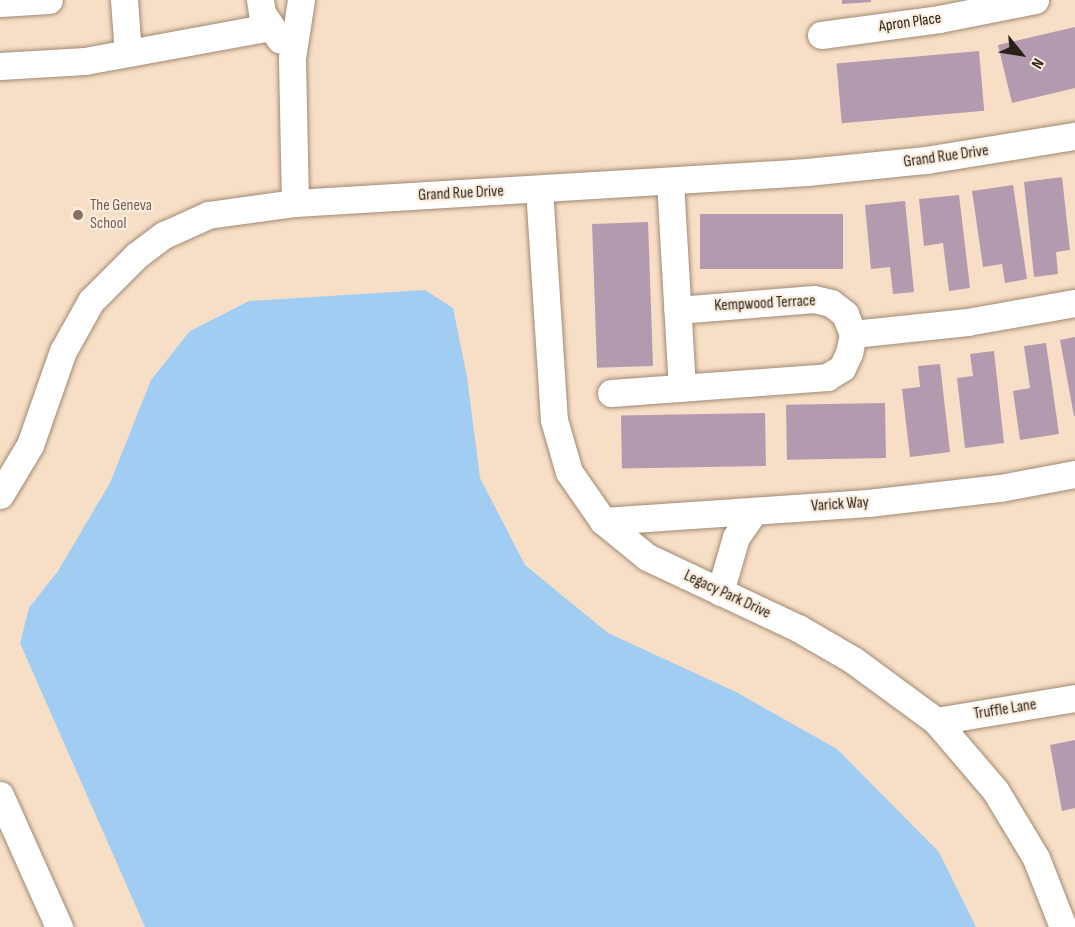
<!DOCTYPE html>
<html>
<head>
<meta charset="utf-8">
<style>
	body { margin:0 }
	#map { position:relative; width:1075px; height:927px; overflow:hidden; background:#f7dec6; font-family:"Sofia Sans Condensed",sans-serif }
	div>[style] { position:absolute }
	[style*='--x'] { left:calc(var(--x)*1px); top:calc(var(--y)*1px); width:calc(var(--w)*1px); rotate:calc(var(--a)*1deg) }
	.water>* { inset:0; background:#a1cdf2 }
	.building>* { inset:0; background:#b39aaf; transform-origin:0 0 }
	.roads { filter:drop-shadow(0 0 2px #a08974) drop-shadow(0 0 2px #a08974) }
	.minor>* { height:27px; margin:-13.5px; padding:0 13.5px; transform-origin:13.5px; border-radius:13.5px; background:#fff }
	.dots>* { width:16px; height:16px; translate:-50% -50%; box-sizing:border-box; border:3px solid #fceddf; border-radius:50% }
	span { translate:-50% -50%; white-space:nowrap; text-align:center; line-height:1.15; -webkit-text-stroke:4.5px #fceddf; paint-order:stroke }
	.street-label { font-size:16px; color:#2a2118 }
	.education-label { font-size:16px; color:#785e54 }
	.left { translate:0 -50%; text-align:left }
	.north { position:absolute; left:991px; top:24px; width:60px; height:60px; -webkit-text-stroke:4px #fceddf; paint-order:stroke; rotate:120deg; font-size:16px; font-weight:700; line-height:24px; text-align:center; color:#2a2118 }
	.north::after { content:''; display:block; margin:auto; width:21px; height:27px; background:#2a2118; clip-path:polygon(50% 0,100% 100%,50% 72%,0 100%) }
</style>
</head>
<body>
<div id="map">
	<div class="water">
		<div style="clip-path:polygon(425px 290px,453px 308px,467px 377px,480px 478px,525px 565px,608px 633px,736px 692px,837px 749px,939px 852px,976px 927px,145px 927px,20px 643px,29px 608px,58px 571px,110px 483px,151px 380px,190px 331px,249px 301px)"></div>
	</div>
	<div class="building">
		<div style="clip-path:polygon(842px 0,871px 0,871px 2px,842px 4px)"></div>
		<div style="clip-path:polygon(1075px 27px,1075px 88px,1012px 103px,998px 45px)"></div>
		<div style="left:979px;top:51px;width:60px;height:143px;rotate:85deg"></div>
		<div style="clip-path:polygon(1062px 177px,1070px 250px,1056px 252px,1058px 274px,1034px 277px,1024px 182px)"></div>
		<div style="clip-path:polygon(1013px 185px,1027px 279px,1005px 283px,1002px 264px,983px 267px,972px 191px)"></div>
		<div style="clip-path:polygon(959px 195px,970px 288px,949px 291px,943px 243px,924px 246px,919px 199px)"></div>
		<div style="clip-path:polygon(905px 201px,914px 292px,893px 294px,890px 267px,871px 269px,865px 205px)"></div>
		<div style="left:843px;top:214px;width:55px;height:143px;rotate:90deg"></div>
		<div style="left:648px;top:222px;width:144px;height:56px;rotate:88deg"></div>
		<div style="clip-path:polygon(1075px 337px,1075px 416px,1074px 416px,1060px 340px)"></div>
		<div style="clip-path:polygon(1046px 343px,1059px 434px,1020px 440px,1013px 391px,1030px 388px,1024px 346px)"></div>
		<div style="clip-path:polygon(994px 351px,1004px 443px,965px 448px,957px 378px,973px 376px,970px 354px)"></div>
		<div style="clip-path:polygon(940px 364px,950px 452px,910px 457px,902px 389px,920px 387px,918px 366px)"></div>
		<div style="left:885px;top:403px;width:55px;height:99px;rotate:89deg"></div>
		<div style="left:765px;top:413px;width:53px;height:144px;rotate:89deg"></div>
		<div style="clip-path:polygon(1075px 740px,1075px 808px,1062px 811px,1050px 745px)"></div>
	</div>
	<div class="roads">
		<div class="minor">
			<div style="--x:124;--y:0;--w:53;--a:85.7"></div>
			<div style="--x:260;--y:0;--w:13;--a:81"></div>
			<div style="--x:262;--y:13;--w:32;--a:56"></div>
			<div style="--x:0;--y:3;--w:49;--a:-3.5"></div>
			<div style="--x:821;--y:35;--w:119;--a:-7.7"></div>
			<div style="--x:939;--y:19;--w:98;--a:-11.2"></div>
			<div style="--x:0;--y:66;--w:85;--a:-3.4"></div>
			<div style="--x:85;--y:61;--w:189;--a:-10.4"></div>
			<div style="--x:670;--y:181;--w:207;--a:86.7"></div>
			<div style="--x:539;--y:189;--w:231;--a:86.3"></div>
			<div style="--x:554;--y:420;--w:54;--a:73.9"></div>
			<div style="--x:569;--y:472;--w:60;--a:55.2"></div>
			<div style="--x:603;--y:521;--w:57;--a:39.3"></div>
			<div style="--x:647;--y:557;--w:167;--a:25.2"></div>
			<div style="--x:798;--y:628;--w:64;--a:30.2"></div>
			<div style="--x:853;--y:660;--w:103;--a:36.3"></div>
			<div style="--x:936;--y:721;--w:91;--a:49.5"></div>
			<div style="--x:995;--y:790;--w:79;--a:58.9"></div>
			<div style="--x:1036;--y:858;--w:74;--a:68.6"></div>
			<div style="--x:295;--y:203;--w:145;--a:-91.2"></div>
			<div style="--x:292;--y:58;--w:59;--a:-81.2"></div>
			<div style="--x:853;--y:334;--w:115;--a:-6"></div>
			<div style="--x:967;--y:322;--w:110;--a:-10"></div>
			<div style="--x:611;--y:393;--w:217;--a:-4.2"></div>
			<div style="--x:827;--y:377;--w:17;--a:-31"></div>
			<div style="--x:842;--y:368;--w:17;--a:-65"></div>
			<div style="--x:849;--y:353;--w:19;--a:-78"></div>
			<div style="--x:853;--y:334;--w:22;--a:-112"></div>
			<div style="--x:845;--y:314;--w:18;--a:-142"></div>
			<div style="--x:831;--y:303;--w:17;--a:-167"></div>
			<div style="--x:814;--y:299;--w:137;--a:175.4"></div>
			<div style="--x:0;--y:495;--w:58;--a:-59"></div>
			<div style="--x:30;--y:445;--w:100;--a:-70.7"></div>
			<div style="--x:63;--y:351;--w:57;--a:-60.8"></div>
			<div style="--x:91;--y:301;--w:65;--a:-45"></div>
			<div style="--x:137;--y:255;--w:34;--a:-37"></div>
			<div style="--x:164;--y:235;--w:48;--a:-24.4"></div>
			<div style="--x:208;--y:215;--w:88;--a:-7.9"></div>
			<div style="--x:295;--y:203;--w:513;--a:-3.46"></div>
			<div style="--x:807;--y:172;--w:120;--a:-5.8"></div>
			<div style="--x:926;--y:160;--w:151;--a:-9.2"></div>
			<div style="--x:603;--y:521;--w:266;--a:-3.9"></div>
			<div style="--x:868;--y:503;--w:133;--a:-6.5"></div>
			<div style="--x:1000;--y:488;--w:76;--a:-10.6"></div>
			<div style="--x:720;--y:592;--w:57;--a:-73.8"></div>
			<div style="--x:736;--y:537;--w:32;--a:-55"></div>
			<div style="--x:936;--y:721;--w:141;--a:-9.4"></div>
			<div style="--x:0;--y:795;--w:145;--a:65.9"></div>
		</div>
	</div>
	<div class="dots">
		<div style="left:78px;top:215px;background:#8d6e63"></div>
	</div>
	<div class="street-label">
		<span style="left:910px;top:23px;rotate:-8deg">Apron Place</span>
		<span style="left:946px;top:157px;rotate:-8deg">Grand Rue Drive</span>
		<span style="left:461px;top:194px;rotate:-3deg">Grand Rue Drive</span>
		<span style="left:765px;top:304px;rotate:-3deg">Kempwood Terrace</span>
		<span style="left:840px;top:505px;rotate:-4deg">Varick Way</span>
		<span style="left:727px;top:595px;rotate:25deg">Legacy Park Drive</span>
		<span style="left:1005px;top:710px;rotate:-9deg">Truffle Lane</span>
	</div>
	<div class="education-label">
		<span class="left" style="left:90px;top:215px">The Geneva<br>School</span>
	</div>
	<div class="north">N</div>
</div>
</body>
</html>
